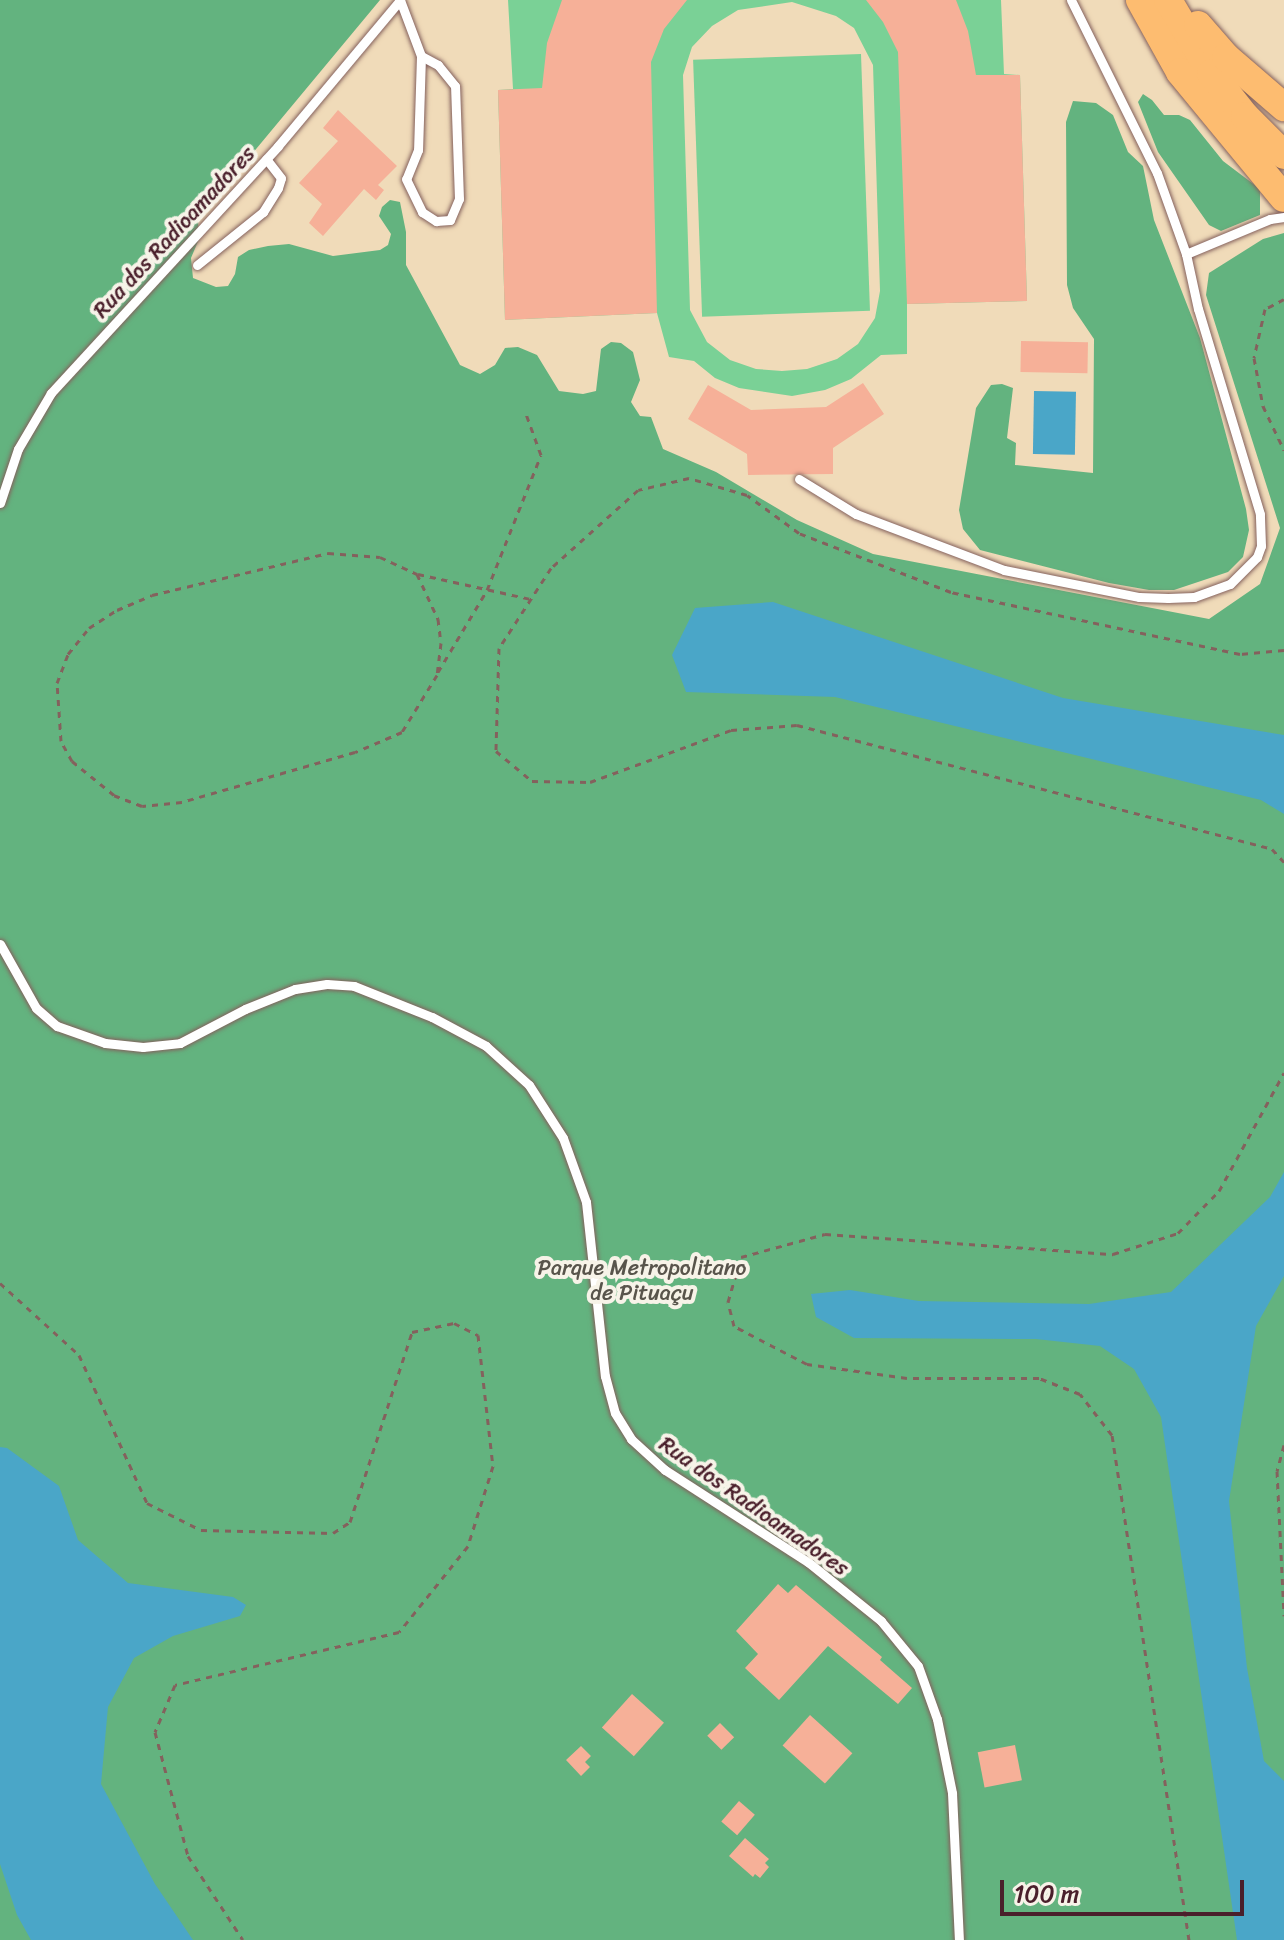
<!DOCTYPE html>
<html>
<head>
<meta charset="utf-8">
<style>
	body { margin:0 }
	#map { position:relative; width:1284px; height:1940px; overflow:hidden; background:#f0dbb9; font-family:Sriracha,sans-serif }
	div>[style] { position:absolute }
	[style*='--x'] { left:calc(var(--x)*1px); top:calc(var(--y)*1px); width:calc(var(--w)*1px); rotate:calc(var(--a)*1deg) }
	.green>* { inset:0; background:#7ad196; transform-origin:0 0 }
	.forest>* { inset:0; background:#63b37f }
	.water>* { inset:0; background:#4aa6c8; transform-origin:0 0 }
	.building>* { inset:0; background:#f6b098; transform-origin:0 0 }
	.path>* { height:3px; margin-top:-1.5px; transform-origin:0; background:repeating-linear-gradient(90deg,#84615d 0 6px,transparent 0 12px) }
	.roads { filter:drop-shadow(0 0 2px #84615d) drop-shadow(0 0 2px #84615d) }
	.service>* { height:9px; margin:-4.5px; padding:0 4.5px; transform-origin:4.5px; border-radius:4.5px; background:#fff }
	.primary>* { height:28px; margin:-14px; padding:0 14px; transform-origin:14px; border-radius:14px; background:#fdbc70 }
	span { translate:-50% -50%; white-space:nowrap; text-align:center; line-height:1.15; -webkit-text-stroke:8px #f7f3e8; paint-order:stroke }
	.street-label { font-size:22px; color:#4a1f2b }
	.park-label { font-size:22px; color:#58544b }
	.scale { position:absolute; left:1000px; top:1880px; width:244px; height:36px; box-sizing:border-box; border:4px solid #4a1f2b; border-top:0; padding-left:10px; font-size:24px; line-height:28px; white-space:nowrap; color:#4a1f2b; -webkit-text-stroke:6px #f7f3e8; paint-order:stroke }
</style>
</head>
<body>
<div id="map">
	<div class="green">
		<div style="clip-path:polygon(evenodd,508px 0,1001px 0,1004px 74px,1020px 75px,1027px 301px,907px 304px,907px 354px,881px 355px,851px 379px,825px 390px,792px 396px,739px 388px,715px 378px,694px 361px,669px 357px,657px 313px,505px 320px,498px 90px,513px 89px,508px 0,792px 2px,836px 16px,854px 28px,873px 65px,880px 291px,875px 318px,858px 344px,837px 359px,807px 369px,782px 371px,756px 369px,730px 360px,707px 342px,690px 310px,683px 75px,692px 47px,712px 26px,738px 10px,792px 2px)"></div>
		<div style="left:861px;top:54px;width:257px;height:168px;rotate:88deg"></div>
	</div>
	<div class="forest">
		<div style="clip-path:polygon(0 0,380px 0,198px 219px,199px 239px,191px 258px,193px 278px,216px 287px,228px 286px,235px 274px,238px 257px,249px 250px,268px 246px,289px 244px,333px 256px,380px 250px,388px 245px,391px 234px,379px 216px,382px 207px,390px 200px,400px 202px,406px 232px,406px 265px,460px 365px,480px 374px,495px 365px,505px 348px,518px 347px,537px 355px,559px 391px,583px 394px,596px 391px,601px 349px,611px 342px,621px 343px,633px 352px,640px 380px,631px 402px,640px 416px,651px 417px,663px 449px,716px 472px,797px 520px,873px 554px,1209px 619px,1260px 584px,1280px 528px,1206px 295px,1209px 273px,1263px 239px,1284px 233px,1284px 1940px,0 1940px)"></div>
		<div style="clip-path:polygon(1143px 94px,1152px 100px,1164px 115px,1179px 115px,1190px 120px,1223px 161px,1260px 189px,1260px 215px,1221px 231px,1209px 225px,1158px 152px,1138px 102px)"></div>
		<div style="clip-path:polygon(1073px 101px,1096px 103px,1113px 115px,1128px 152px,1143px 166px,1154px 220px,1200px 338px,1246px 509px,1249px 530px,1243px 557px,1228px 572px,1174px 590px,1149px 590px,1109px 583px,980px 550px,963px 529px,959px 510px,976px 408px,991px 385px,1002px 384px,1013px 388px,1007px 438px,1016px 443px,1015px 465px,1093px 473px,1094px 339px,1073px 308px,1067px 285px,1066px 122px)"></div>
	</div>
	<div class="water">
		<div style="left:1034px;top:391px;width:42px;height:63px;rotate:1deg"></div>
		<div style="clip-path:polygon(773px 602px,1063px 698px,1284px 735px,1284px 814px,1261px 800px,835px 697px,686px 692px,672px 655px,695px 608px)"></div>
		<div style="clip-path:polygon(1284px 1172px,1284px 1276px,1256px 1326px,1229px 1501px,1247px 1668px,1264px 1761px,1284px 1781px,1284px 1940px,1237px 1940px,1161px 1417px,1134px 1369px,1100px 1346px,1036px 1339px,854px 1338px,816px 1317px,811px 1294px,850px 1290px,919px 1301px,1089px 1304px,1171px 1292px,1270px 1197px)"></div>
		<div style="clip-path:polygon(0 1447px,7px 1448px,59px 1486px,78px 1540px,128px 1583px,233px 1597px,246px 1605px,240px 1616px,173px 1636px,134px 1658px,108px 1707px,101px 1784px,155px 1884px,193px 1940px,31px 1940px,17px 1915px,0 1864px)"></div>
	</div>
	<div class="building">
		<div style="clip-path:polygon(562px 0,687px 0,664px 29px,651px 62px,657px 313px,505px 320px,498px 90px,542px 88px,547px 43px)"></div>
		<div style="clip-path:polygon(866px 0,956px 0,968px 31px,976px 75px,1020px 75px,1027px 301px,907px 304px,898px 52px,883px 22px)"></div>
		<div style="clip-path:polygon(338px 110px,397px 166px,378px 185px,384px 190px,376px 200px,364px 189px,323px 236px,309px 223px,322px 204px,299px 183px,338px 141px,323px 128px)"></div>
		<div style="left:1021px;top:341px;width:67px;height:31px;rotate:1deg"></div>
		<div style="clip-path:polygon(863px 383px,884px 414px,833px 448px,833px 474px,748px 475px,747px 454px,688px 419px,708px 385px,751px 410px,826px 407px)"></div>
		<div style="clip-path:polygon(778px 1584px,788px 1593px,796px 1585px,882px 1657px,880px 1660px,912px 1688px,898px 1704px,828px 1646px,779px 1700px,745px 1668px,758px 1654px,736px 1631px)"></div>
		<div style="left:632px;top:1694px;width:43px;height:45px;rotate:42deg"></div>
		<div style="left:810px;top:1715px;width:57px;height:41px;rotate:42deg"></div>
		<div style="left:720px;top:1723px;width:20px;height:18px;rotate:45deg"></div>
		<div style="left:1015px;top:1745px;width:36px;height:38px;rotate:79deg"></div>
		<div style="clip-path:polygon(581px 1746px,591px 1756px,585px 1762px,590px 1767px,581px 1776px,566px 1760px)"></div>
		<div style="left:739px;top:1801px;width:21px;height:27px;rotate:41deg"></div>
		<div style="clip-path:polygon(745px 1838px,769px 1859px,765px 1863px,769px 1867px,760px 1878px,755px 1874px,753px 1877px,729px 1856px)"></div>
	</div>
	<div class="path">
		<div style="--x:1284;--y:299;--w:21;--a:152"></div>
		<div style="--x:1265;--y:309;--w:50;--a:102.7"></div>
		<div style="--x:1254;--y:358;--w:49;--a:79.4"></div>
		<div style="--x:1263;--y:406;--w:49;--a:64.5"></div>
		<div style="--x:328;--y:553;--w:52;--a:4.4"></div>
		<div style="--x:380;--y:557;--w:41;--a:24.7"></div>
		<div style="--x:417;--y:574;--w:50;--a:65"></div>
		<div style="--x:438;--y:619;--w:24;--a:83"></div>
		<div style="--x:441;--y:643;--w:32;--a:97"></div>
		<div style="--x:437;--y:675;--w:67;--a:121.6"></div>
		<div style="--x:402;--y:732;--w:51;--a:156.9"></div>
		<div style="--x:355;--y:752;--w:180;--a:163.9"></div>
		<div style="--x:182;--y:802;--w:40;--a:174.3"></div>
		<div style="--x:142;--y:806;--w:30;--a:-159"></div>
		<div style="--x:114;--y:795;--w:54;--a:-141"></div>
		<div style="--x:72;--y:761;--w:23;--a:-119"></div>
		<div style="--x:61;--y:741;--w:58;--a:-93.9"></div>
		<div style="--x:57;--y:683;--w:31;--a:-69"></div>
		<div style="--x:68;--y:654;--w:33;--a:-51"></div>
		<div style="--x:89;--y:628;--w:33;--a:-33"></div>
		<div style="--x:117;--y:610;--w:38;--a:-23"></div>
		<div style="--x:152;--y:595;--w:181;--a:-13.4"></div>
		<div style="--x:418;--y:574;--w:116;--a:12.5"></div>
		<div style="--x:1284;--y:650;--w:44;--a:174.8"></div>
		<div style="--x:1240;--y:654;--w:296;--a:-167.9"></div>
		<div style="--x:951;--y:592;--w:163;--a:-158.8"></div>
		<div style="--x:799;--y:533;--w:64;--a:-143.8"></div>
		<div style="--x:747;--y:495;--w:60;--a:-163.7"></div>
		<div style="--x:689;--y:478;--w:52;--a:166.8"></div>
		<div style="--x:638;--y:490;--w:117;--a:138.1"></div>
		<div style="--x:551;--y:568;--w:95;--a:123"></div>
		<div style="--x:499;--y:648;--w:103;--a:91.7"></div>
		<div style="--x:496;--y:751;--w:47;--a:39.8"></div>
		<div style="--x:532;--y:781;--w:58;--a:1"></div>
		<div style="--x:590;--y:782;--w:150;--a:-20.2"></div>
		<div style="--x:731;--y:730;--w:66;--a:-4.3"></div>
		<div style="--x:797;--y:725;--w:491;--a:14.6"></div>
		<div style="--x:1272;--y:849;--w:18;--a:47"></div>
		<div style="--x:438;--y:672;--w:96;--a:-59.1"></div>
		<div style="--x:487;--y:590;--w:145;--a:-68.2"></div>
		<div style="--x:541;--y:455;--w:47;--a:-110"></div>
		<div style="--x:0;--y:1283;--w:107;--a:42.3"></div>
		<div style="--x:79;--y:1355;--w:163;--a:65.3"></div>
		<div style="--x:147;--y:1503;--w:60;--a:26.6"></div>
		<div style="--x:201;--y:1530;--w:132;--a:1.3"></div>
		<div style="--x:333;--y:1533;--w:20;--a:-33"></div>
		<div style="--x:350;--y:1522;--w:200;--a:-71.9"></div>
		<div style="--x:412;--y:1332;--w:43;--a:-12.1"></div>
		<div style="--x:454;--y:1323;--w:27;--a:27"></div>
		<div style="--x:478;--y:1335;--w:132;--a:83.5"></div>
		<div style="--x:493;--y:1466;--w:84;--a:107.4"></div>
		<div style="--x:468;--y:1546;--w:110;--a:128.7"></div>
		<div style="--x:399;--y:1632;--w:230;--a:166.7"></div>
		<div style="--x:175;--y:1685;--w:51;--a:113.1"></div>
		<div style="--x:155;--y:1732;--w:128;--a:75.1"></div>
		<div style="--x:188;--y:1856;--w:100;--a:56.8"></div>
		<div style="--x:1284;--y:1445;--w:27;--a:105"></div>
		<div style="--x:1277;--y:1471;--w:145;--a:87.2"></div>
		<div style="--x:1189;--y:1940;--w:511;--a:-98.67"></div>
		<div style="--x:1112;--y:1435;--w:52;--a:-128"></div>
		<div style="--x:1080;--y:1394;--w:44;--a:-158.7"></div>
		<div style="--x:1039;--y:1378;--w:132;--a:180"></div>
		<div style="--x:907;--y:1378;--w:101;--a:-172"></div>
		<div style="--x:807;--y:1364;--w:82;--a:-152.5"></div>
		<div style="--x:734;--y:1326;--w:25;--a:-104"></div>
		<div style="--x:728;--y:1302;--w:47;--a:-73.9"></div>
		<div style="--x:741;--y:1257;--w:87;--a:-15.3"></div>
		<div style="--x:825;--y:1234;--w:289;--a:4"></div>
		<div style="--x:1113;--y:1254;--w:68;--a:-17.9"></div>
		<div style="--x:1178;--y:1233;--w:59;--a:-45.7"></div>
		<div style="--x:1219;--y:1191;--w:135;--a:-61.2"></div>
	</div>
	<div class="roads">
		<div class="service">
			<div style="--x:400;--y:0;--w:60;--a:69.4"></div>
			<div style="--x:421;--y:56;--w:94;--a:91.8"></div>
			<div style="--x:418;--y:150;--w:31;--a:112"></div>
			<div style="--x:406;--y:179;--w:37;--a:64"></div>
			<div style="--x:422;--y:212;--w:17;--a:33"></div>
			<div style="--x:436;--y:221;--w:14;--a:-4"></div>
			<div style="--x:450;--y:220;--w:23;--a:-67"></div>
			<div style="--x:459;--y:199;--w:113;--a:-92"></div>
			<div style="--x:455;--y:86;--w:27;--a:-129"></div>
			<div style="--x:438;--y:65;--w:19;--a:-152"></div>
			<div style="--x:1071;--y:0;--w:193;--a:63.6"></div>
			<div style="--x:1157;--y:173;--w:86;--a:70.3"></div>
			<div style="--x:1186;--y:254;--w:91;--a:-22.6"></div>
			<div style="--x:1270;--y:219;--w:14;--a:-8"></div>
			<div style="--x:197;--y:265;--w:85;--a:-38.8"></div>
			<div style="--x:263;--y:212;--w:28;--a:-58"></div>
			<div style="--x:278;--y:188;--w:10;--a:-73"></div>
			<div style="--x:281;--y:178;--w:24;--a:-128"></div>
			<div style="--x:799;--y:479;--w:67;--a:31.6"></div>
			<div style="--x:856;--y:514;--w:158;--a:20.7"></div>
			<div style="--x:1004;--y:570;--w:138;--a:11.3"></div>
			<div style="--x:1139;--y:597;--w:29;--a:2"></div>
			<div style="--x:1168;--y:598;--w:26;--a:-2"></div>
			<div style="--x:1194;--y:597;--w:38;--a:-20"></div>
			<div style="--x:1230;--y:584;--w:38;--a:-45"></div>
			<div style="--x:1257;--y:557;--w:12;--a:-70"></div>
			<div style="--x:1261;--y:546;--w:32;--a:-92"></div>
			<div style="--x:1260;--y:514;--w:214;--a:-106.8"></div>
			<div style="--x:1198;--y:309;--w:56;--a:-102.3"></div>
			<div style="--x:0;--y:503;--w:57;--a:-71.6"></div>
			<div style="--x:18;--y:449;--w:65;--a:-59.5"></div>
			<div style="--x:51;--y:393;--w:335;--a:-47.4"></div>
			<div style="--x:278;--y:146;--w:190;--a:-50.1"></div>
			<div style="--x:0;--y:944;--w:73;--a:60.6"></div>
			<div style="--x:36;--y:1008;--w:28;--a:41"></div>
			<div style="--x:57;--y:1026;--w:51;--a:19.5"></div>
			<div style="--x:105;--y:1043;--w:38;--a:6"></div>
			<div style="--x:143;--y:1047;--w:37;--a:-6"></div>
			<div style="--x:180;--y:1043;--w:73;--a:-27.6"></div>
			<div style="--x:245;--y:1009;--w:54;--a:-21.8"></div>
			<div style="--x:295;--y:989;--w:32;--a:-9"></div>
			<div style="--x:327;--y:984;--w:27;--a:4"></div>
			<div style="--x:354;--y:986;--w:84;--a:21.7"></div>
			<div style="--x:432;--y:1017;--w:61;--a:28.2"></div>
			<div style="--x:486;--y:1046;--w:58;--a:42.2"></div>
			<div style="--x:529;--y:1085;--w:63;--a:57.3"></div>
			<div style="--x:563;--y:1138;--w:68;--a:70.2"></div>
			<div style="--x:586;--y:1202;--w:175;--a:83.8"></div>
			<div style="--x:605;--y:1376;--w:38;--a:75"></div>
			<div style="--x:615;--y:1413;--w:31;--a:58"></div>
			<div style="--x:631;--y:1439;--w:46;--a:42.4"></div>
			<div style="--x:665;--y:1470;--w:170;--a:32.8"></div>
			<div style="--x:808;--y:1562;--w:94;--a:38.9"></div>
			<div style="--x:881;--y:1621;--w:58;--a:50.6"></div>
			<div style="--x:918;--y:1666;--w:56;--a:70.3"></div>
			<div style="--x:937;--y:1719;--w:76;--a:78.5"></div>
			<div style="--x:952;--y:1793;--w:147;--a:87.3"></div>
		</div>
		<div class="primary">
			<div style="--x:1140;--y:0;--w:82;--a:60.9"></div>
			<div style="--x:1180;--y:72;--w:163;--a:50.5"></div>
			<div style="--x:1168;--y:0;--w:85;--a:59.5"></div>
			<div style="--x:1211;--y:73;--w:55;--a:51.7"></div>
			<div style="--x:1245;--y:116;--w:55;--a:45"></div>
			<div style="--x:1198;--y:25;--w:43;--a:48.8"></div>
			<div style="--x:1226;--y:57;--w:77;--a:40.8"></div>
		</div>
	</div>
	<div class="street-label">
		<span style="left:174px;top:232px;rotate:-47deg">Rua dos Radioamadores</span>
		<span style="left:754px;top:1506px;rotate:35deg">Rua dos Radioamadores</span>
	</div>
	<div class="park-label">
		<span style="left:642px;top:1280px">Parque Metropolitano<br>de Pituaçu</span>
	</div>
	<div class="scale">100 m</div>
</div>
</body>
</html>
